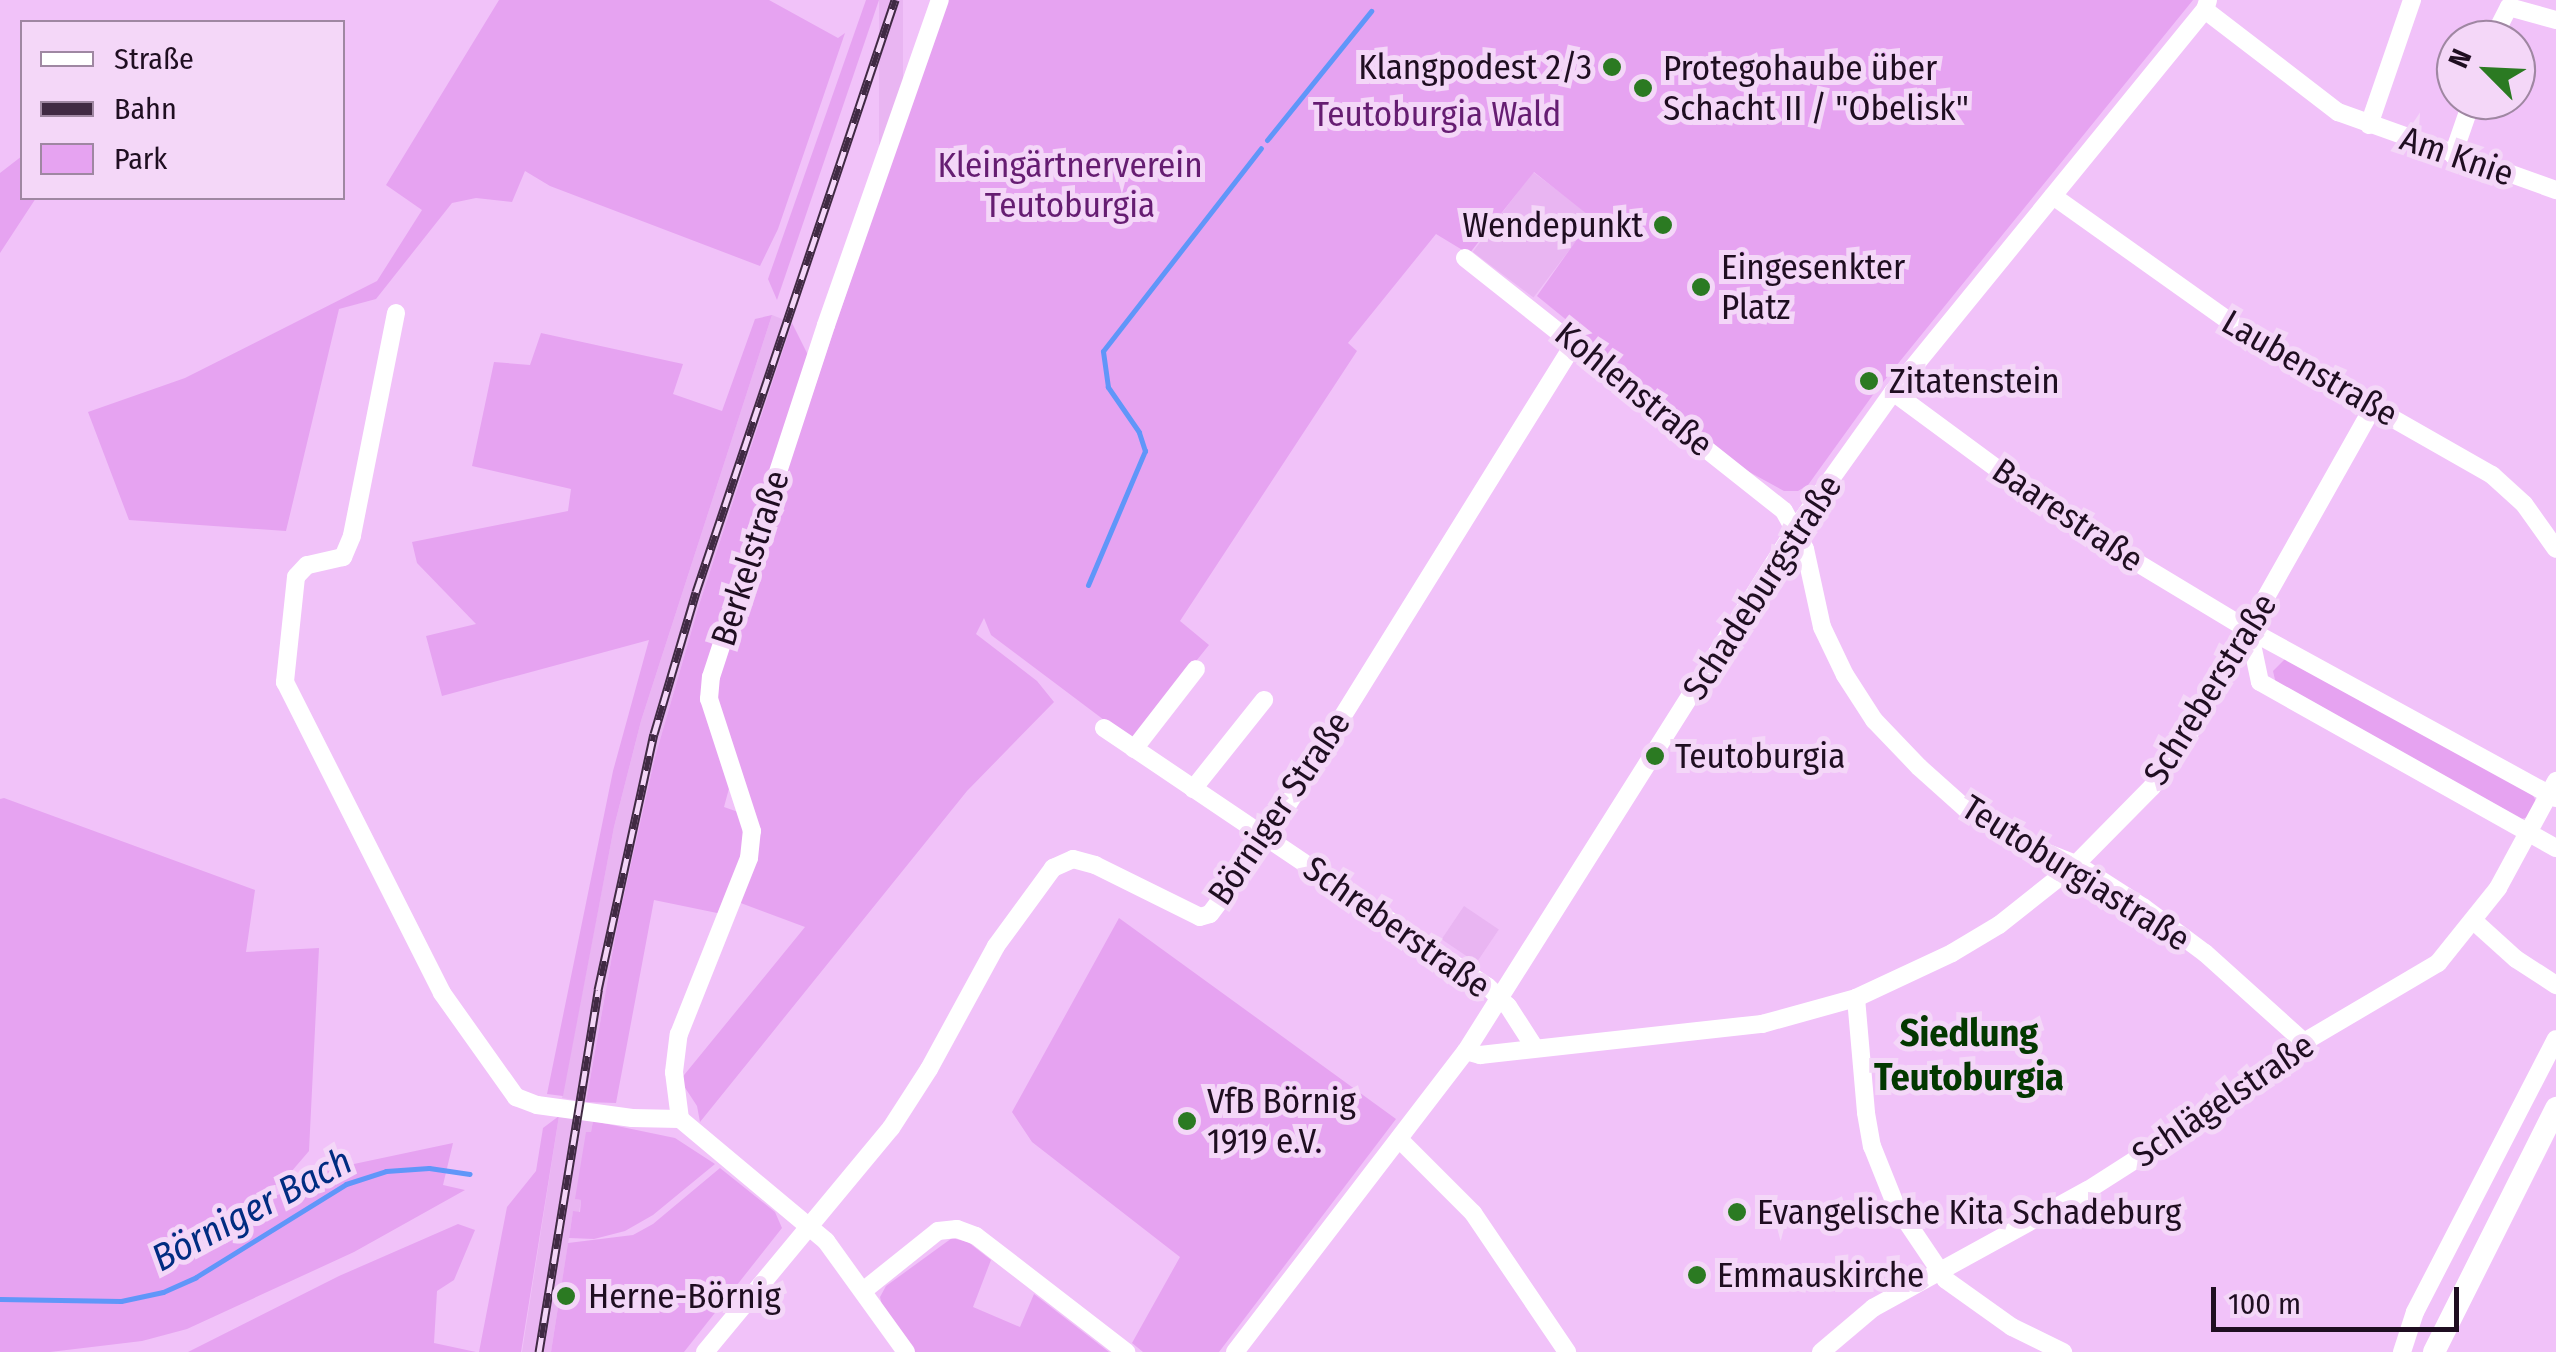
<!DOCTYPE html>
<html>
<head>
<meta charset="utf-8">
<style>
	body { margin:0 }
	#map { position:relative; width:2556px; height:1352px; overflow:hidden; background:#f1c2f9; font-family:"Fira Sans Condensed",sans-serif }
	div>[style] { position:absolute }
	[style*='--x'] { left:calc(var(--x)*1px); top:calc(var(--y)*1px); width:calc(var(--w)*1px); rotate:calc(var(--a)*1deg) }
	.built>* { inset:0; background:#e9b5f2; transform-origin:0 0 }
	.green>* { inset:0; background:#e6a3f1 }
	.stream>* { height:5px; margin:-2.5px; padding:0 2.5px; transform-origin:2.5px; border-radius:2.5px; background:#6096f9 }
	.minor>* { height:18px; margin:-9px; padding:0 9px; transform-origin:9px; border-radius:9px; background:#fff }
	.major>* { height:22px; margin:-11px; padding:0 11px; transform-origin:11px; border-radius:11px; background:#fff }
	.rail>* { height:9px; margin-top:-4.5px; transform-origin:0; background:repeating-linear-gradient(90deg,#f4d7f8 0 15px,#402a43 0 30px); box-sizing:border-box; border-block:2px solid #402a43 }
	.dots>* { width:28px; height:28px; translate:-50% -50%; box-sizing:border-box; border:5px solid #f4d7f8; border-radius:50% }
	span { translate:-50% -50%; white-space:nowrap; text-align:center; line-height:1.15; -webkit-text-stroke:10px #f4d7f8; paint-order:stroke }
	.poi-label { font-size:35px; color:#1f0e21 }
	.right { translate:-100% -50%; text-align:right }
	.left { translate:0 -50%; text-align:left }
	.park-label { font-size:35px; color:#661d72 }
	.street-label { font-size:35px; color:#1f0e21 }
	.neighbourhood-label { font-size:38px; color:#033800; font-weight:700 }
	.water-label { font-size:38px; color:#002c81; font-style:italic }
	.legend { position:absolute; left:20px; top:20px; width:325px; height:180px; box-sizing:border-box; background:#f4d7f8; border:2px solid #9f87a2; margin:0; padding:12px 18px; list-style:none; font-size:30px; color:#1f0e21 }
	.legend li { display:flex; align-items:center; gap:20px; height:50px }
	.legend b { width:50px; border:2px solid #9f87a2 }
	.north { position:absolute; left:2436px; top:20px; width:100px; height:100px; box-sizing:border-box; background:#f4d7f8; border:2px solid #9f87a2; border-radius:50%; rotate:294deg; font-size:28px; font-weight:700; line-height:40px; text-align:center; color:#1f0e21 }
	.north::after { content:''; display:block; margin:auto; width:35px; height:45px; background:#2b7a22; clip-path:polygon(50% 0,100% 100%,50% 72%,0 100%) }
	.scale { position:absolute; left:2211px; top:1287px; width:248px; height:45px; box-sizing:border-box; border:5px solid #1f0e21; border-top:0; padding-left:12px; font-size:30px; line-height:35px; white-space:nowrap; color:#1f0e21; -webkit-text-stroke:8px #f4d7f8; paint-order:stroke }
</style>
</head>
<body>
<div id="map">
	<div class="built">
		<div style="left:879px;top:0;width:24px;height:317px"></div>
		<div style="left:1533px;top:172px;width:76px;height:100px;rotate:37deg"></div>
		<div style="clip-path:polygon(772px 315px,792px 323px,699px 605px,655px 757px,618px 922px,586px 1102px,562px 1098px,614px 827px,641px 721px)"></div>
		<div style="left:1464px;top:906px;width:42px;height:40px;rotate:34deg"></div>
		<div style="clip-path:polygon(559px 1116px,593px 1121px,591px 1132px,587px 1132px,576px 1199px,581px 1200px,579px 1213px,573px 1212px,551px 1352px,522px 1352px)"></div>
	</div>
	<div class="green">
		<div style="clip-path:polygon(499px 0,769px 0,838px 38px,845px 33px,778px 229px,760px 266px,550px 186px,525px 171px,512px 202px,476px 198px,452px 203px,376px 299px,339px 309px,286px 531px,129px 520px,88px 412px,185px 378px,377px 281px,422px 210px,386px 185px)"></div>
		<div style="clip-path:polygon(866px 0,879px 0,777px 300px,768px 279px)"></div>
		<div style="clip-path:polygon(945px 0,2193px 0,1875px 392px,1808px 485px,1798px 491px,1784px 491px,1742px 468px,1579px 337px,1569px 322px,1537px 296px,1592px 218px,1534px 172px,1469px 254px,1436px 234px,1348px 343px,1357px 351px,1180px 621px,1209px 645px,1132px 741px,991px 635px,984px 618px,976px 634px,1037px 681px,1054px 702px,967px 791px,700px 1122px,697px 1106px,680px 1080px,805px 927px,738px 902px,754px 859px,715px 701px,717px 678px)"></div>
		<div style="clip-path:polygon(22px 156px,22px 198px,36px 198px,0 253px,0 173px)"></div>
		<div style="clip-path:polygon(772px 315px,641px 721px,614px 827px,563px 1096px,547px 1094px,613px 771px,649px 640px,442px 696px,426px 636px,476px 624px,417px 563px,412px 542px,568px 511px,571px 489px,472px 466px,494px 362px,530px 365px,541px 333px,683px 364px,673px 394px,722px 411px,755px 319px)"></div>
		<div style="clip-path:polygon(792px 323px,808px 355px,706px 677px,731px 781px,724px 807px,741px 813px,746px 841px,722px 914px,654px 900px,616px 1103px,586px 1102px,618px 922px,655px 757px,699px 605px)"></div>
		<div style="clip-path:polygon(2285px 659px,2531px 792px,2537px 803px,2528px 817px,2518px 820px,2276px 684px,2273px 671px)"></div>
		<div style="clip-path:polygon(4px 798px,255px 890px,246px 952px,319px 948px,309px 1151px,285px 1179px,203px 1230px,335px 1168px,453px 1143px,443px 1185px,465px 1190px,354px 1252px,187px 1329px,142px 1341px,50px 1352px,0 1352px,0 799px)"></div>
		<div style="clip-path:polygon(1119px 918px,1396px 1119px,1219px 1352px,1143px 1352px,1132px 1343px,1180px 1257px,1032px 1142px,1012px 1112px)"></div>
		<div style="clip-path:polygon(559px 1116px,521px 1352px,479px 1352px,507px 1207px,536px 1171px,543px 1128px)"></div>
		<div style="clip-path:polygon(593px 1121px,675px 1138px,715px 1164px,653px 1215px,625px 1231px,594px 1239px,569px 1238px,573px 1211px,580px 1212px,581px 1200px,575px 1199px,586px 1132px,591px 1132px)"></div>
		<div style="clip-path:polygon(720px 1168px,775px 1212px,782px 1228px,684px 1352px,551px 1352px,568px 1243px,633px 1235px,653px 1224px)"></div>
		<div style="clip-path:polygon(458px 1224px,475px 1230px,454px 1280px,437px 1291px,434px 1343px,476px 1352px,188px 1352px,339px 1276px)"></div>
		<div style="clip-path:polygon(952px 1238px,968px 1242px,991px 1260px,973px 1307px,1020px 1327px,1034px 1294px,1109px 1352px,915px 1352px,883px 1309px,880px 1297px,886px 1286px)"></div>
	</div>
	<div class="stream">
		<div style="--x:1267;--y:140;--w:166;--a:-51.1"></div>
		<div style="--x:1088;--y:585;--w:146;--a:-67"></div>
		<div style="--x:1145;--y:451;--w:20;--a:-108"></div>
		<div style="--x:1139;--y:432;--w:55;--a:-124.6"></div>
		<div style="--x:1108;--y:387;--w:36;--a:-98"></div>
		<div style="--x:1103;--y:351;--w:257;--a:-52.1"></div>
		<div style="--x:0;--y:1299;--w:121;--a:0.9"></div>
		<div style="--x:121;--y:1301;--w:43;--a:-12.1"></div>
		<div style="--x:163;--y:1292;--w:36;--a:-24"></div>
		<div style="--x:196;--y:1277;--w:176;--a:-31.8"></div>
		<div style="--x:346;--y:1184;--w:42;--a:-18"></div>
		<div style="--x:386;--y:1171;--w:43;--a:-4"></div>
		<div style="--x:429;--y:1168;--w:41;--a:8.3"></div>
	</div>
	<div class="minor">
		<div style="--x:2205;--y:10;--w:168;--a:37.5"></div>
		<div style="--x:2338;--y:112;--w:232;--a:19.7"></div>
		<div style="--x:2492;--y:40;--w:37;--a:-63"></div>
		<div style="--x:2509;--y:7;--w:49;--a:15.5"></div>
		<div style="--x:2369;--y:125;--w:132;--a:-71"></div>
		<div style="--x:2453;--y:155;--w:58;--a:-70.9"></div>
		<div style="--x:2053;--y:196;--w:250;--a:35.4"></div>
		<div style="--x:2257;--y:341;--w:271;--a:29.7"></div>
		<div style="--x:2492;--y:475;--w:43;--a:42.2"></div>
		<div style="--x:2524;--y:504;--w:55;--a:54.6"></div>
		<div style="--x:1465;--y:258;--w:407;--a:38.4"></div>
		<div style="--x:1784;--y:511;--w:43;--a:61.1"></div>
		<div style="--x:1805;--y:549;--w:80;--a:77.7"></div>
		<div style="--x:1822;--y:627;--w:53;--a:64.4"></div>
		<div style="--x:1845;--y:675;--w:54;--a:57.2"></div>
		<div style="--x:1874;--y:720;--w:65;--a:46.2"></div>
		<div style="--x:1919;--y:767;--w:63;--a:41.8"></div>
		<div style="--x:1966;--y:809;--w:66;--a:31.3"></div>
		<div style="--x:2022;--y:843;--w:58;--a:21.3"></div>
		<div style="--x:2076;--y:864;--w:80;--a:32.7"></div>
		<div style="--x:2143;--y:907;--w:77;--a:36.6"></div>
		<div style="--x:2205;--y:953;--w:133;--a:42"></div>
		<div style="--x:396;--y:313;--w:227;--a:101.2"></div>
		<div style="--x:352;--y:536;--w:23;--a:113"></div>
		<div style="--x:343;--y:557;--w:37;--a:167"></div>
		<div style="--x:307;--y:565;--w:16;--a:133"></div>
		<div style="--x:296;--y:577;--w:106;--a:96"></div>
		<div style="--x:285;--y:682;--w:348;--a:63.2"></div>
		<div style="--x:442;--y:993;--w:128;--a:54.6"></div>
		<div style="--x:516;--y:1097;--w:22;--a:21"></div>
		<div style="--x:537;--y:1105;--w:96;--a:7.8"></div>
		<div style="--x:632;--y:1118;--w:48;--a:1.2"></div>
		<div style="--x:1893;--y:392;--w:217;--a:36.4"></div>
		<div style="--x:2068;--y:521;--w:211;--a:31.1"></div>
		<div style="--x:2249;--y:630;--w:350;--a:28.7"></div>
		<div style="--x:2249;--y:630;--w:53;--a:78.1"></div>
		<div style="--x:2260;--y:682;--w:339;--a:29.3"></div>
		<div style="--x:1104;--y:728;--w:462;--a:34"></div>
		<div style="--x:1487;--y:986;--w:29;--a:44"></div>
		<div style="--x:1508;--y:1006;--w:50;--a:57.3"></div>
		<div style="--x:1134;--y:749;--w:101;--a:-52.2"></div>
		<div style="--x:1193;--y:789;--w:114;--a:-51.4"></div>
		<div style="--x:2475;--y:922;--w:55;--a:42.1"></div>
		<div style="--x:2516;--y:959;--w:48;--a:33"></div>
		<div style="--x:1856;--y:998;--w:115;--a:85"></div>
		<div style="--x:1866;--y:1113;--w:34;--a:80"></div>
		<div style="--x:1872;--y:1146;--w:65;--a:68.2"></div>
		<div style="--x:1896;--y:1206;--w:89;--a:56"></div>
		<div style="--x:1946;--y:1280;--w:81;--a:35.5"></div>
		<div style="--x:2012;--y:1327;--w:57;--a:26.1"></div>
		<div style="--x:1466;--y:1051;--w:15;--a:16"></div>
		<div style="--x:1480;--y:1055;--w:284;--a:-6.3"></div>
		<div style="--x:1762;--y:1024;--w:98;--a:-15.5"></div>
		<div style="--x:1856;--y:998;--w:106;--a:-25.1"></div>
		<div style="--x:1952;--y:953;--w:55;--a:-30.8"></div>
		<div style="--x:1999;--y:925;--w:98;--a:-38.4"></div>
		<div style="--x:2076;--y:864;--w:108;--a:-45.4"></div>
		<div style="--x:2152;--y:787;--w:59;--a:-54.7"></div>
		<div style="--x:2186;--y:739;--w:382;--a:-60.6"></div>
		<div style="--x:1399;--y:1139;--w:105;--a:45"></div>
		<div style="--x:1473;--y:1213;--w:168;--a:55.9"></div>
		<div style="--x:863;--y:1291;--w:96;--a:-38.7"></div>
		<div style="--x:938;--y:1231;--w:19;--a:-6"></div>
		<div style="--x:957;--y:1229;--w:20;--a:20"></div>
		<div style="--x:976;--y:1236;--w:190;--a:37.7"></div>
		<div style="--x:705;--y:1352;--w:291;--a:-50.3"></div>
		<div style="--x:891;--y:1128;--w:70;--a:-57.2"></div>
		<div style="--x:929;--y:1069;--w:140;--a:-61.4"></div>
		<div style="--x:996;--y:946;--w:97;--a:-53.8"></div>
		<div style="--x:1053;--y:868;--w:22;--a:-24"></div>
		<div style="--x:1073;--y:859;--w:23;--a:15"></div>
		<div style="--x:1095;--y:865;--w:117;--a:26.3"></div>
		<div style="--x:1200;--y:917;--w:10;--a:-17"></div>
		<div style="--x:1210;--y:914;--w:95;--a:-53.1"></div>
		<div style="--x:1267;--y:838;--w:584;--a:-58.16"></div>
		<div style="--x:906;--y:1352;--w:137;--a:-125.8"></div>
		<div style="--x:826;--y:1241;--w:190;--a:-140.1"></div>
		<div style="--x:680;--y:1119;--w:47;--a:-97.3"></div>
		<div style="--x:674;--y:1072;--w:38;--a:-83"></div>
		<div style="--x:679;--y:1034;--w:189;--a:-68.3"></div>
		<div style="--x:749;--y:858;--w:27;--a:-84"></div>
		<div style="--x:752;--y:831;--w:139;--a:-108"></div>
		<div style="--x:709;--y:699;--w:22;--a:-85"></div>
		<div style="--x:711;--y:677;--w:370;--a:-71.9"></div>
		<div style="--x:826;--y:325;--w:344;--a:-70.7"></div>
		<div style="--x:1235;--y:1352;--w:379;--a:-52.5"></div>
		<div style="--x:1466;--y:1051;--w:618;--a:-57.75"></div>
		<div style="--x:1796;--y:528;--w:167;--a:-54.5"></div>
		<div style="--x:1893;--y:392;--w:493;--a:-50.8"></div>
		<div style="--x:2205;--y:10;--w:10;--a:-73"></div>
		<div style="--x:1821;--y:1352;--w:68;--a:-40.2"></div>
		<div style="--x:1873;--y:1308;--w:245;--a:-28.8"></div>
		<div style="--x:2088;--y:1190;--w:145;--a:-32.6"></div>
		<div style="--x:2210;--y:1112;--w:117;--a:-36.7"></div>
		<div style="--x:2304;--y:1042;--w:156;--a:-30.5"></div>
		<div style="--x:2438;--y:963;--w:96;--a:-51.3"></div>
		<div style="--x:2498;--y:888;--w:122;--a:-61.5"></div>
		<div style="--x:2402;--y:1352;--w:42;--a:-72"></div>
		<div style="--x:2415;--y:1312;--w:307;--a:-62.7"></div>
	</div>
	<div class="major">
		<div style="--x:2434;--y:1352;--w:273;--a:-63.4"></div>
	</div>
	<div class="rail">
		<div style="--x:539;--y:1352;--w:367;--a:-80.7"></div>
		<div style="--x:598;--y:990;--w:262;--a:-77.7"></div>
		<div style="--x:654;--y:734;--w:148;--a:-73.5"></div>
		<div style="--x:696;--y:592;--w:625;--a:-71.42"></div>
	</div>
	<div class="dots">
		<div style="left:1612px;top:67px;background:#2b7a22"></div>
		<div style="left:1643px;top:88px;background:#2b7a22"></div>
		<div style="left:1663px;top:225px;background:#2b7a22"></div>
		<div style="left:1701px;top:287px;background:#2b7a22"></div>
		<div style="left:1869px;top:381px;background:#2b7a22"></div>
		<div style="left:1655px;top:756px;background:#2b7a22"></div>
		<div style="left:1187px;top:1121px;background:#2b7a22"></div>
		<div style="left:1737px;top:1212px;background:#2b7a22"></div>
		<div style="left:1697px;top:1275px;background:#2b7a22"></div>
		<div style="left:566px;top:1296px;background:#2b7a22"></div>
	</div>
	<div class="poi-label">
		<span class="right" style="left:1592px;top:67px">Klangpodest 2/3</span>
		<span class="left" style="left:1663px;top:88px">Protegohaube über<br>Schacht II / "Obelisk"</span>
		<span class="right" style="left:1643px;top:225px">Wendepunkt</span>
		<span class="left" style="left:1721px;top:287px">Eingesenkter<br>Platz</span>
		<span class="left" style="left:1889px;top:381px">Zitatenstein</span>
		<span class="left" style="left:1675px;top:756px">Teutoburgia</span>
		<span class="left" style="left:1207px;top:1121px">VfB Börnig<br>1919 e.V.</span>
		<span class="left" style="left:1757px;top:1212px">Evangelische Kita Schadeburg</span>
		<span class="left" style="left:1717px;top:1275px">Emmauskirche</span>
		<span class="left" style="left:588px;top:1296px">Herne-Börnig</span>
	</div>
	<div class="park-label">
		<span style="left:1437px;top:114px">Teutoburgia Wald</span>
		<span style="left:1070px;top:185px">Kleingärtnerverein<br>Teutoburgia</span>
	</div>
	<div class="street-label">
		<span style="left:2457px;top:156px;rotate:19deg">Am Knie</span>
		<span style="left:2310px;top:368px;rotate:30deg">Laubenstraße</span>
		<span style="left:1634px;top:389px;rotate:39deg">Kohlenstraße</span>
		<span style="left:2068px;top:515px;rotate:34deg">Baarestraße</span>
		<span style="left:750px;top:558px;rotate:-72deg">Berkelstraße</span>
		<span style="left:1762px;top:587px;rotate:-57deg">Schadeburgstraße</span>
		<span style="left:2210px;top:689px;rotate:-58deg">Schreberstraße</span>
		<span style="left:1279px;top:808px;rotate:-56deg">Börniger Straße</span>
		<span style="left:2076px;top:873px;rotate:32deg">Teutoburgiastraße</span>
		<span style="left:1397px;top:927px;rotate:35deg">Schreberstraße</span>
		<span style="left:2223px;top:1100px;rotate:-34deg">Schlägelstraße</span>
	</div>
	<div class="neighbourhood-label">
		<span style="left:1969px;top:1056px">Siedlung<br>Teutoburgia</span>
	</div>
	<div class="water-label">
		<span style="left:252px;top:1210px;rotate:-28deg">Börniger Bach</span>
	</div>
	<ul class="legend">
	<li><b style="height:12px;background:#fff"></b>Straße</li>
	<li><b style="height:12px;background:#402a43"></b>Bahn</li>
	<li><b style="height:28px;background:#e6a3f1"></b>Park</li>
	</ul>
	<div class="north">N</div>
	<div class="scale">100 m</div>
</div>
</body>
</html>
